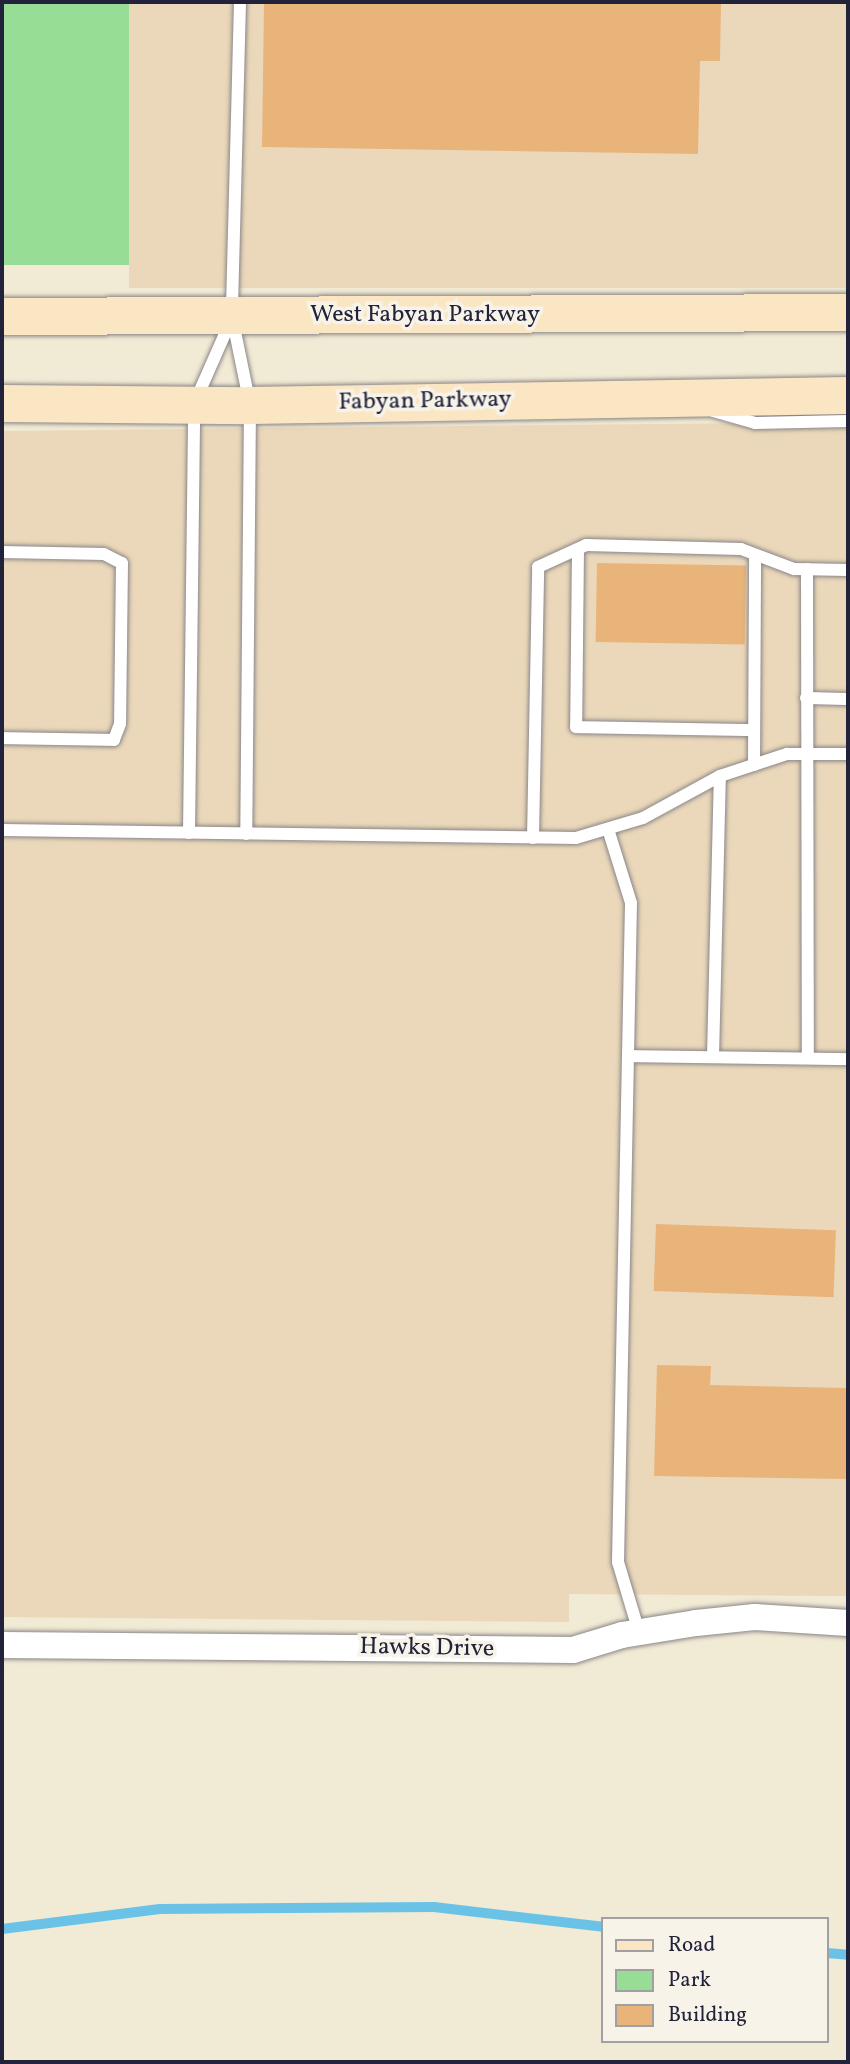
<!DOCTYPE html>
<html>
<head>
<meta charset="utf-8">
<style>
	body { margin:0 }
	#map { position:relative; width:850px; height:2064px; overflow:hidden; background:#f1ead4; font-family:Vollkorn,serif }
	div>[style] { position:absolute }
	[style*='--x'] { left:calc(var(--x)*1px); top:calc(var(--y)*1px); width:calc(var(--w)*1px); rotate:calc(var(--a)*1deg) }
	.built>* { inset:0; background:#ebd8ba; transform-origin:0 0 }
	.green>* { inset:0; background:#98dd95; transform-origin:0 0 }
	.stream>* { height:10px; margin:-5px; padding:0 5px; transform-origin:5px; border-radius:5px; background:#6ac3e7 }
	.building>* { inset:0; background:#e9b479; transform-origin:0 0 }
	.roads { filter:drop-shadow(0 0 2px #8a8688) drop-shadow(0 0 2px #8a8688) }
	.service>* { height:12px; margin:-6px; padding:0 6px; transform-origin:6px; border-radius:6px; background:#fff }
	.minor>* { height:26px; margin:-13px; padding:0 13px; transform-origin:13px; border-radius:13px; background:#fff }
	.secondary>* { height:37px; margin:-18.5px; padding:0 18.5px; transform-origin:18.5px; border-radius:18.5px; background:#fbe6c4 }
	span { translate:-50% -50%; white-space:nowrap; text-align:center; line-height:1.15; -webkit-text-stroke:7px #f7f3e8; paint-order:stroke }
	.street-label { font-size:24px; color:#22223b }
	.frame { position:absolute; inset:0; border:4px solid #22223b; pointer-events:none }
	.legend { position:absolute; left:601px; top:1917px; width:228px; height:126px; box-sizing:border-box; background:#f7f3e8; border:2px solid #a29fa3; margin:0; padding:9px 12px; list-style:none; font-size:21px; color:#22223b }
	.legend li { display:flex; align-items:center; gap:14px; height:35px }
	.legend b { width:35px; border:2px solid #a29fa3 }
</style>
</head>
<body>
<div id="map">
	<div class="built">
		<div style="left:129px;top:2px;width:719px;height:286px"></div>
		<div style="clip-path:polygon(848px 422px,848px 1596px,569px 1594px,569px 1622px,2px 1617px,2px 431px)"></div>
	</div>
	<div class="green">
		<div style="left:2px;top:2px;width:127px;height:263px"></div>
	</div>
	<div class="stream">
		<div style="--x:2;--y:1929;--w:159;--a:-7.2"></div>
		<div style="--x:160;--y:1909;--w:274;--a:-0.4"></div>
		<div style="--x:434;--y:1907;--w:170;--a:6.7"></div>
		<div style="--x:827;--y:1953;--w:21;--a:5"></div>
	</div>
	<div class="building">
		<div style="clip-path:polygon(264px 2px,721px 2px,720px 61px,700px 61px,698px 154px,262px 147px)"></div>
		<div style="left:597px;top:563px;width:149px;height:79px;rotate:1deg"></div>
		<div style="left:656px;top:1224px;width:180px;height:67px;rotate:2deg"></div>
		<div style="clip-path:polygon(657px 1365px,711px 1366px,710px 1385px,848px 1388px,848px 1479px,654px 1476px)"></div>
	</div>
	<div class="roads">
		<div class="service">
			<div style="--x:240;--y:2;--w:315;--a:91.5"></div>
			<div style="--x:232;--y:317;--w:90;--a:78.4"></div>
			<div style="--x:250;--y:405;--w:429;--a:90.5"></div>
			<div style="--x:713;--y:411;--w:44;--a:15.9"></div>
			<div style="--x:755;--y:423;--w:93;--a:-1.2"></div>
			<div style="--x:578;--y:549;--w:178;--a:90.6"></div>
			<div style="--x:576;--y:727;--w:178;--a:1"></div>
			<div style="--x:2;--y:552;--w:102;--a:1.1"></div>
			<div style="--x:104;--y:554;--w:20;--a:27"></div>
			<div style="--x:122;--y:563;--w:161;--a:90.7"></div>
			<div style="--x:120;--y:724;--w:17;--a:111"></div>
			<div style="--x:114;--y:740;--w:112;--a:-179"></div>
			<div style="--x:807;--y:569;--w:489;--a:89.9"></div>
			<div style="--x:806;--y:698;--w:42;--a:1.4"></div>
			<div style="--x:754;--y:765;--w:210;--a:-89.7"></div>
			<div style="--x:608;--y:829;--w:77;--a:72.7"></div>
			<div style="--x:631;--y:903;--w:659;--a:91.13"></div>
			<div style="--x:618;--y:1562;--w:73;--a:73.3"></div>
			<div style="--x:2;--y:830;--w:574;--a:0.8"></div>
			<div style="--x:576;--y:838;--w:70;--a:-16.6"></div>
			<div style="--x:643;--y:818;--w:88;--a:-28.6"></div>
			<div style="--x:720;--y:776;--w:71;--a:-18.2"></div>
			<div style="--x:787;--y:754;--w:61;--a:0"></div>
			<div style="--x:189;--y:833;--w:429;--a:-89.3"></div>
			<div style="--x:194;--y:404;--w:92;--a:-66.2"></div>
			<div style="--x:533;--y:838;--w:271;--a:-88.9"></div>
			<div style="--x:538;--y:567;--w:53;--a:-24.6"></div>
			<div style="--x:586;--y:545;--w:155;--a:1.5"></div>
			<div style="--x:741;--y:549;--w:57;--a:20.7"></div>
			<div style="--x:794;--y:569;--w:54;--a:1.1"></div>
			<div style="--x:628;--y:1056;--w:220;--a:0.8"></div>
			<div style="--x:713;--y:1057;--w:281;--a:-88.6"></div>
		</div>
		<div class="minor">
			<div style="--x:2;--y:1645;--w:571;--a:0.5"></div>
			<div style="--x:573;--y:1650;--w:51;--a:-17"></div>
			<div style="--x:622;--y:1635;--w:75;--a:-9.2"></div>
			<div style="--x:696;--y:1623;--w:59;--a:-5.8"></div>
			<div style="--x:755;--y:1617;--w:93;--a:3.7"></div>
		</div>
		<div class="secondary">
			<div style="--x:2;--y:316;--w:846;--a:-0.27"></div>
			<div style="--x:2;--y:403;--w:248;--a:0.5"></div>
			<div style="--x:250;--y:405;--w:598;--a:-0.96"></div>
		</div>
	</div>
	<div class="street-label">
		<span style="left:425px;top:316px">West Fabyan Parkway</span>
		<span style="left:425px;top:402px;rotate:-1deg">Fabyan Parkway</span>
		<span style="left:427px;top:1649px;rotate:1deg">Hawks Drive</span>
	</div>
	<div class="frame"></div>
	<ul class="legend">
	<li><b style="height:9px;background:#fbe6c4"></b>Road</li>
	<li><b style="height:19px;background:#98dd95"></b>Park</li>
	<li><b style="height:19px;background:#e9b479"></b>Building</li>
	</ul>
</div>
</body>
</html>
